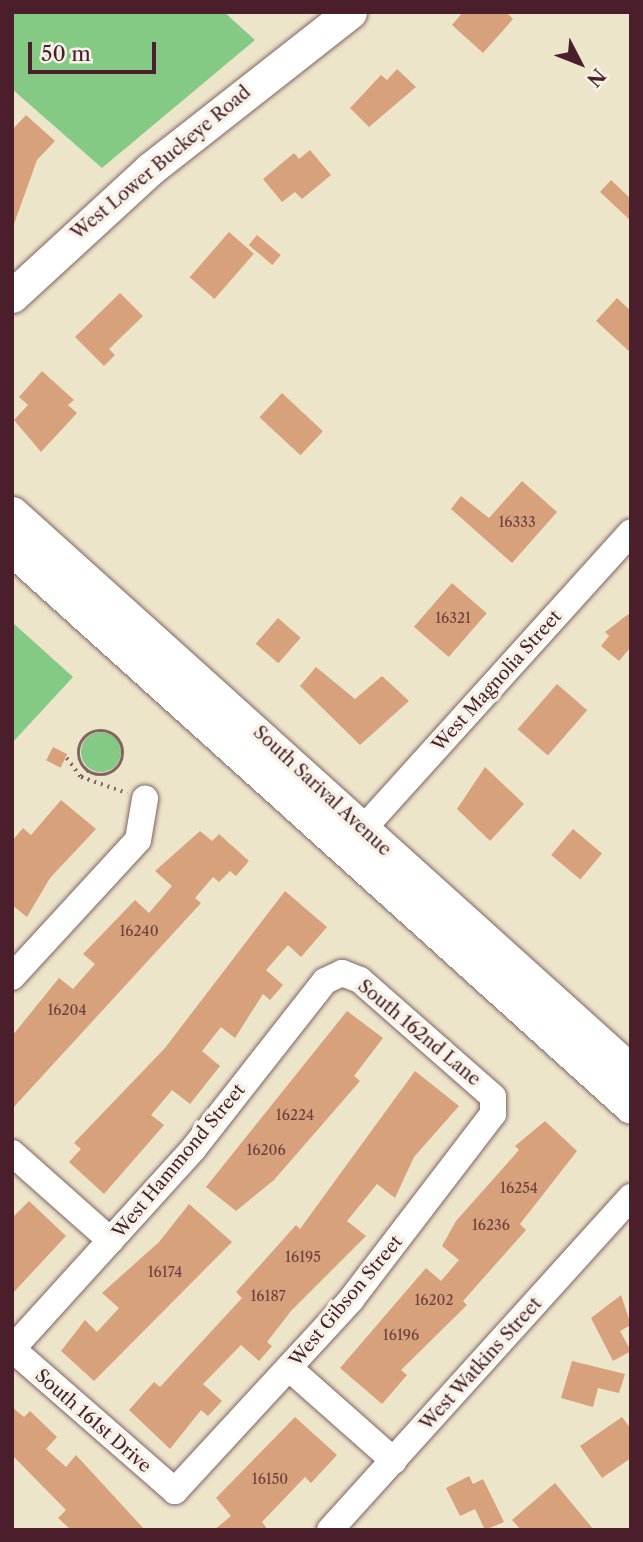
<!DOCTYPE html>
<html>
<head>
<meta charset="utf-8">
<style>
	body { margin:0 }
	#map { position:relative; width:643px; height:1542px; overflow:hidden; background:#ede5ca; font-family:"Libre Caslon Text",serif }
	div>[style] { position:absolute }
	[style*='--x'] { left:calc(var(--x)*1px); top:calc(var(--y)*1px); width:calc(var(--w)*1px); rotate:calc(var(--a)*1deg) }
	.green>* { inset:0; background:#84ca84 }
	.round { border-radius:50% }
	.building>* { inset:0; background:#d7a17c; transform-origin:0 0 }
	.path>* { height:3.5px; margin-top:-1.75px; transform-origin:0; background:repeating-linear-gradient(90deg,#836463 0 2px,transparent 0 7px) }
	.path>.ring { margin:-1.75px; padding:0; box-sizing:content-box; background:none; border:3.5px solid #836463; border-radius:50% }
	.roads { filter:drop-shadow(0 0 2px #836463) drop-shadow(0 0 2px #836463) }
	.minor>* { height:26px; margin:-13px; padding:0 13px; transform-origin:13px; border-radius:13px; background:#fff }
	.major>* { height:33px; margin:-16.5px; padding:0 16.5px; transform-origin:16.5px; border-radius:16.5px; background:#fff }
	span { translate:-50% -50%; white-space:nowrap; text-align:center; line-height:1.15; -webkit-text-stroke:7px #f7f3e8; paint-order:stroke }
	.number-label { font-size:14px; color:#6d403f }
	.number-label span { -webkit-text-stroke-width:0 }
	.street-label { font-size:18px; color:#4a1f2b }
	.frame { position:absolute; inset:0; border:14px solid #4a1f2b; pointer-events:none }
	.north { position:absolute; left:545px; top:28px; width:70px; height:70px; -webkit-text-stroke:5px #f7f3e8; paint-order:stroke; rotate:132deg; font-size:19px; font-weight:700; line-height:28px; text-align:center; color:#4a1f2b }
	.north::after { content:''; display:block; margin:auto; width:24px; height:32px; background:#4a1f2b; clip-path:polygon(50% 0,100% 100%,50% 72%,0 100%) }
	.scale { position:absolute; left:28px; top:42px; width:128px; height:32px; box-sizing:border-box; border:4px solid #4a1f2b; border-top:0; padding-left:9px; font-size:21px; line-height:24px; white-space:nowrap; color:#4a1f2b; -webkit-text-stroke:5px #f7f3e8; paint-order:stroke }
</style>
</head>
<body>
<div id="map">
	<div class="green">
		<div style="clip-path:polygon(12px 12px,224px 12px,255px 40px,102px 168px,12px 89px)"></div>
		<div style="clip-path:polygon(12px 622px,73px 677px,12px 743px)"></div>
		<div class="round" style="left:81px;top:732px;width:40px;height:40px"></div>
	</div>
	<div class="building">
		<div style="clip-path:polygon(463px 12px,506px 12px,513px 19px,483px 53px,452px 25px)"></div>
		<div style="clip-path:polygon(397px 69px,416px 87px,369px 127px,350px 108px,381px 75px,387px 80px)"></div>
		<div style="clip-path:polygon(26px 115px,55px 141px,37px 160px,14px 224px,12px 130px)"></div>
		<div style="clip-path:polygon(310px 150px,331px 175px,302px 199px,295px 192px,282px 202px,263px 179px,294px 153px,299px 159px)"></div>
		<div style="clip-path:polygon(611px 180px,631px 199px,631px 221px,600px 192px)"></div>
		<div style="left:229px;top:232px;width:33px;height:60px;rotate:41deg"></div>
		<div style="left:257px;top:235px;width:31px;height:13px;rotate:40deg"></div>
		<div style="clip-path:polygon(120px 293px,143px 316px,109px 349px,115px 355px,104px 366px,75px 337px)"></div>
		<div style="clip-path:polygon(617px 298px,631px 311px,631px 353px,596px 321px)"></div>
		<div style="clip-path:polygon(42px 371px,74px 400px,68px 405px,77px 413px,41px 452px,14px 420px,28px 405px,19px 397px)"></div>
		<div style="left:282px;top:393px;width:56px;height:33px;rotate:43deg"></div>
		<div style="clip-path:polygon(522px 481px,557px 512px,512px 563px,451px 509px,461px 496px,489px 518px)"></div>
		<div style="left:452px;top:583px;width:46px;height:58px;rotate:41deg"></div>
		<div style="clip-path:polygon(631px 612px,631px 647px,619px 661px,601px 646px,609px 636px,605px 632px)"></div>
		<div style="left:278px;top:618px;width:30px;height:34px;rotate:41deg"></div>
		<div style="clip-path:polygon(316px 667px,355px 699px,382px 676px,409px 701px,360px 745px,300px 686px)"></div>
		<div style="left:557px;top:684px;width:40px;height:60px;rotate:41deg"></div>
		<div style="left:53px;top:747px;width:16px;height:15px;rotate:27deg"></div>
		<div style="clip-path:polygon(485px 767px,524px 804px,490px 841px,457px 809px)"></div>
		<div style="clip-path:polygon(61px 800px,96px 829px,50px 878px,27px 917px,12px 905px,12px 841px,23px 828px,31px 835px)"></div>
		<div style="left:573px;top:829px;width:38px;height:34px;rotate:40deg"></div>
		<div style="clip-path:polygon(200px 831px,212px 841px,219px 834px,249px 861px,236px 876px,230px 871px,219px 882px,213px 877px,195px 898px,201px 903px,12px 1109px,12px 1036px,59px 978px,73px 989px,95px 964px,83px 954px,135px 900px,149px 913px,172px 886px,155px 871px)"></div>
		<div style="clip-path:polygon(285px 891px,327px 927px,301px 957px,288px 945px,266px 970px,283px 985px,270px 1000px,263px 994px,235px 1038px,221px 1027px,202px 1051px,220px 1066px,190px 1104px,172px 1090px,151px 1115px,164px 1125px,104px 1194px,69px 1162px,81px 1149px,74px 1143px,165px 1048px)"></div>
		<div style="clip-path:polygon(347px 1011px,383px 1038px,354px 1076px,360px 1081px,274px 1180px,236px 1211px,206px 1187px)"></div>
		<div style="clip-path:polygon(415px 1071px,459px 1106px,414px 1157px,395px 1198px,377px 1184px,347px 1221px,366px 1236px,291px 1311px,267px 1342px,272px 1346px,259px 1361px,241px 1345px,203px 1384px,222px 1401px,208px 1416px,201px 1410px,170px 1449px,129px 1410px,154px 1382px,160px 1387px,242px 1298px,236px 1292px,296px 1225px,300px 1229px)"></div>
		<div style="clip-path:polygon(545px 1121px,577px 1151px,520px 1224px,526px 1230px,463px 1301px,467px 1305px,401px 1370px,407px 1375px,382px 1404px,340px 1368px,426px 1268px,441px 1281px,459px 1260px,442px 1246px,456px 1221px,519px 1150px,515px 1146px)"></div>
		<div style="clip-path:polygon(29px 1201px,66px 1236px,12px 1294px,12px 1218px)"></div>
		<div style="clip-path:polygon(189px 1204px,232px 1242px,94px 1381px,61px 1351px,85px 1320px,97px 1332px,119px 1308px,102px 1293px,159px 1242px)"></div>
		<div style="clip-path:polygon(621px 1295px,631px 1325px,620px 1331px,631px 1351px,613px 1361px,591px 1318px)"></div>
		<div style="clip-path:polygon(572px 1361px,625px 1374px,619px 1393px,598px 1388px,593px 1407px,561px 1398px)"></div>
		<div style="clip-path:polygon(12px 1407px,24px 1417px,30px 1411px,57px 1437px,46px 1449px,66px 1467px,76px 1455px,145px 1530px,71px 1530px,58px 1518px,66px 1510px,12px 1455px)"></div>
		<div style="clip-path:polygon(295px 1417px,337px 1455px,311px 1483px,305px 1477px,262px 1522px,268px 1530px,214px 1530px,231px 1516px,216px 1498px)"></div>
		<div style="clip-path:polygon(622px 1417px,631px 1429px,631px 1458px,602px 1478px,580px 1446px)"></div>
		<div style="clip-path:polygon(469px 1476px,473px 1484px,483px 1479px,504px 1522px,485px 1530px,475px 1509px,460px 1516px,446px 1488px)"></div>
		<div style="clip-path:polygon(555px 1483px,594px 1530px,521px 1530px,512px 1520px)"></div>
	</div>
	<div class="path">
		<div class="ring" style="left:79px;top:731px;width:40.5px;height:40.5px"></div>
		<div style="--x:67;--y:758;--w:24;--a:54"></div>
		<div style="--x:88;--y:771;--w:9;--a:139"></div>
		<div style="--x:81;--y:777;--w:49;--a:19.2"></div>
	</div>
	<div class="roads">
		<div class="minor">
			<div style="--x:363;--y:829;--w:400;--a:-47.9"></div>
			<div style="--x:12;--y:977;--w:186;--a:-47.4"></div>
			<div style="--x:138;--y:840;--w:42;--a:-80.3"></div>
			<div style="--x:12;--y:1153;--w:132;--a:41.6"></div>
			<div style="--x:12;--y:1349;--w:271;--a:-47.8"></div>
			<div style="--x:194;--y:1148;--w:212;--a:-51.9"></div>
			<div style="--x:325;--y:981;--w:19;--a:-25"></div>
			<div style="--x:342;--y:973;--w:19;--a:21"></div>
			<div style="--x:360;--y:980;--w:177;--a:41.3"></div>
			<div style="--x:493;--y:1097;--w:17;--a:90"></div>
			<div style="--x:493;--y:1114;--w:234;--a:127.4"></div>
			<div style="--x:351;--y:1300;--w:260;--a:132.7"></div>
			<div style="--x:175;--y:1491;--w:216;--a:-138.9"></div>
			<div style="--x:289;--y:1368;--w:140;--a:41.5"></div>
			<div style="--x:330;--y:1530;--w:449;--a:-47.9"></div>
		</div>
		<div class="major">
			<div style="--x:12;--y:296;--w:188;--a:-42.6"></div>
			<div style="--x:150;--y:169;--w:254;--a:-38.1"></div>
			<div style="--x:12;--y:513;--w:833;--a:42.03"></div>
			<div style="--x:12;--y:549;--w:833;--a:42.03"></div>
		</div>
	</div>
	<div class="number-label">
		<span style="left:517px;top:522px">16333</span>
		<span style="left:453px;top:618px">16321</span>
		<span style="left:139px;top:931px">16240</span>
		<span style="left:67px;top:1010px">16204</span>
		<span style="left:295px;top:1115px">16224</span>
		<span style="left:266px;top:1150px">16206</span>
		<span style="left:519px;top:1188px">16254</span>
		<span style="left:491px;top:1225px">16236</span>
		<span style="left:303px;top:1257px">16195</span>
		<span style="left:165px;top:1272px">16174</span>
		<span style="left:268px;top:1296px">16187</span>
		<span style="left:434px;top:1300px">16202</span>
		<span style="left:401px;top:1335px">16196</span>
		<span style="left:270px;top:1479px">16150</span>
	</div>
	<div class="street-label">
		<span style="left:161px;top:163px;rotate:-40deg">West Lower Buckeye Road</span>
		<span style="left:497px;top:681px;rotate:-48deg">West Magnolia Street</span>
		<span style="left:322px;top:791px;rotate:43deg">South Sarival Avenue</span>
		<span style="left:419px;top:1033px;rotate:40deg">South 162nd Lane</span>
		<span style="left:179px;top:1161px;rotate:-50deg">West Hammond Street</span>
		<span style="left:346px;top:1301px;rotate:-50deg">West Gibson Street</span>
		<span style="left:481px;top:1364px;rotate:-48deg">West Watkins Street</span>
		<span style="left:93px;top:1421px;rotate:41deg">South 161st Drive</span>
	</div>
	<div class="frame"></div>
	<div class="north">N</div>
	<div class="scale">50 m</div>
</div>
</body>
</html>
